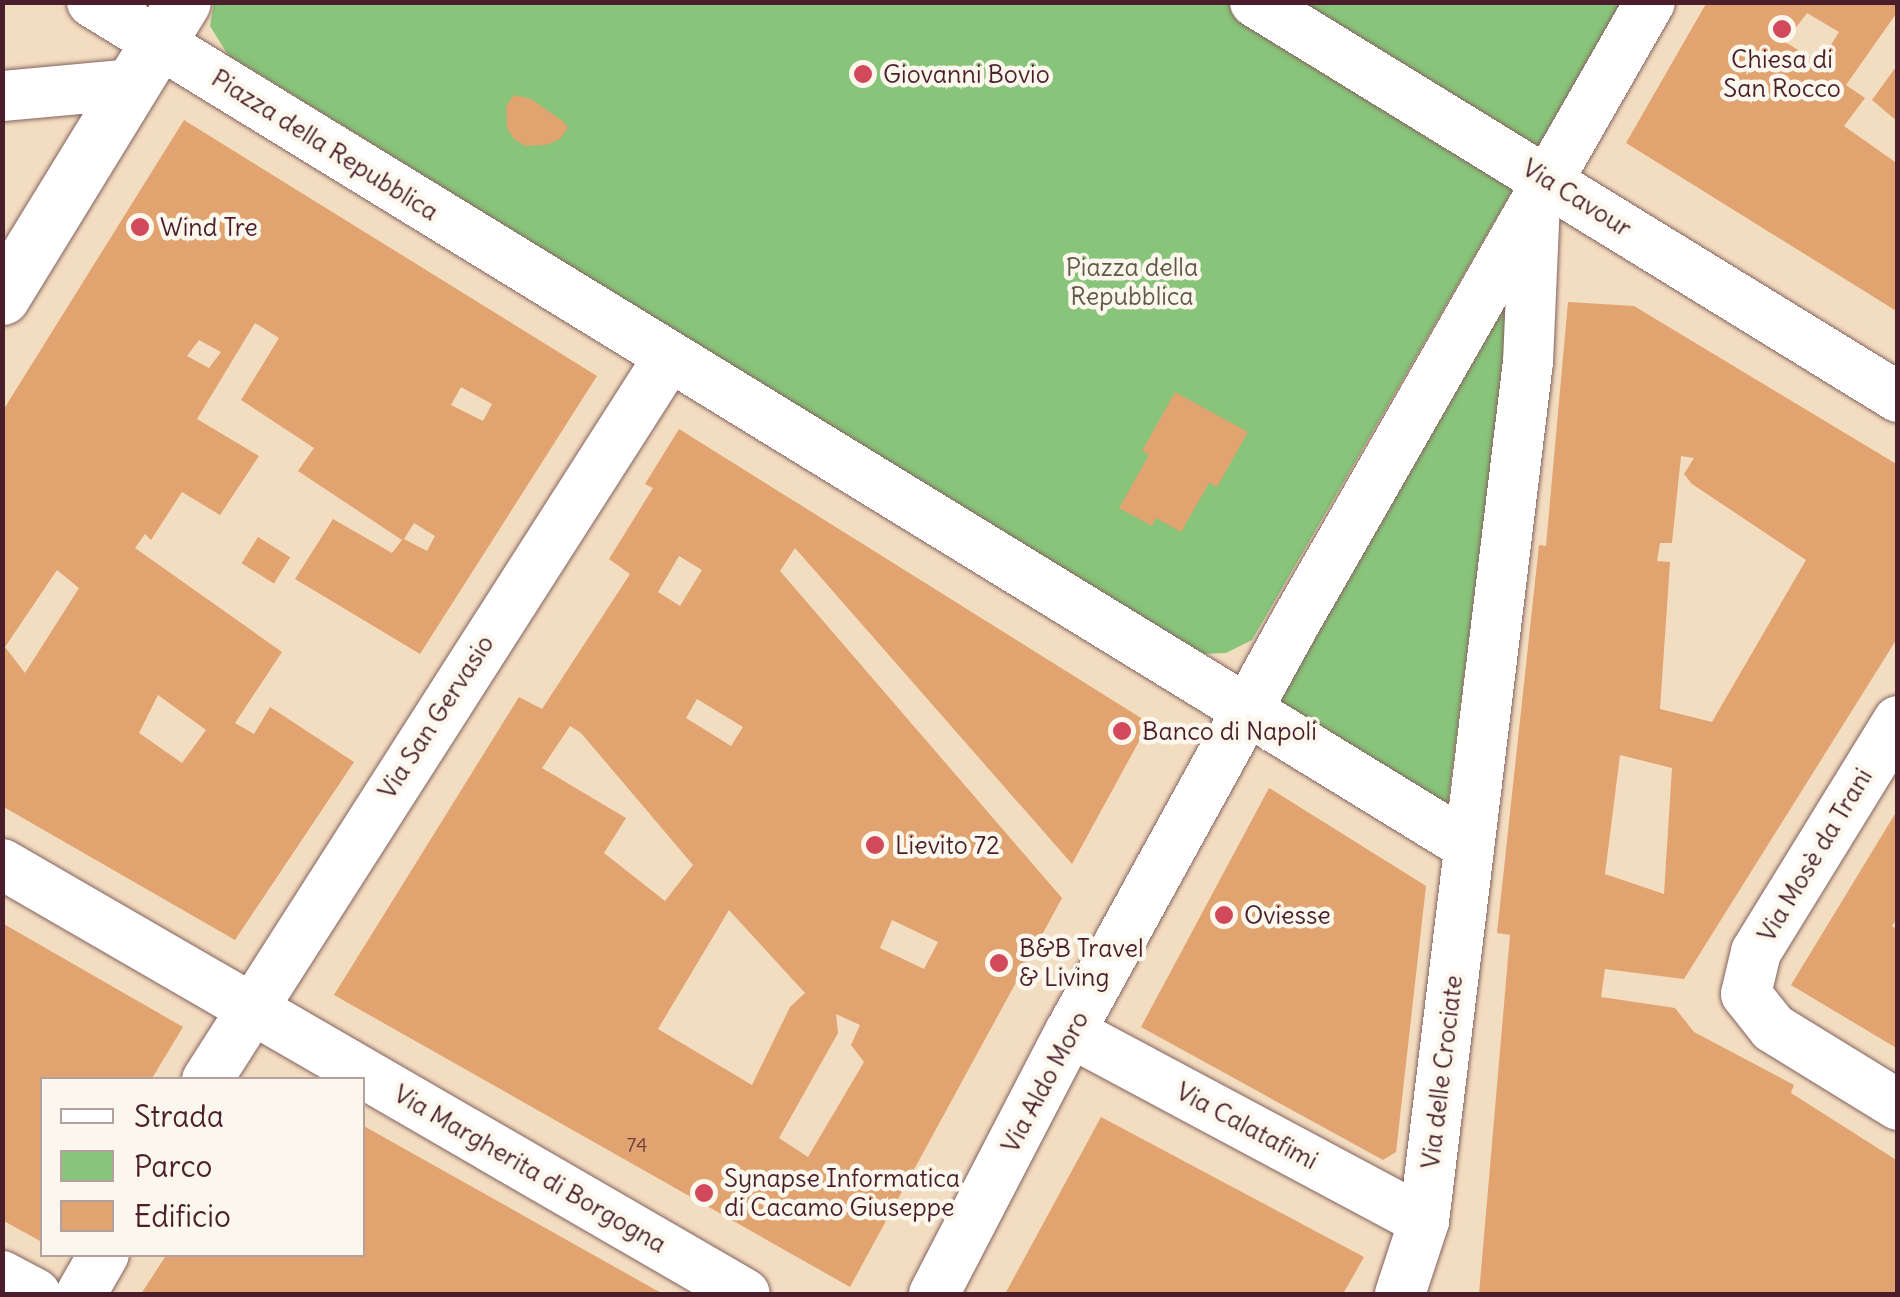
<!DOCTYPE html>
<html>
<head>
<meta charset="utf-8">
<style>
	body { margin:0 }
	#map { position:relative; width:1900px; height:1297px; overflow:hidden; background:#f3ddc0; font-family:Delius,sans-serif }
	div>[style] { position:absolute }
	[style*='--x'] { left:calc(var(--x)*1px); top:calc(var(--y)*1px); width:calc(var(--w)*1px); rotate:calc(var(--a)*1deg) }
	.green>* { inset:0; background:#88c47a }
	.building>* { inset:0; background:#e1a36f; transform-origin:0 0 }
	.roads { filter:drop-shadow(0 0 2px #85625f) drop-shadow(0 0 2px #85625f) }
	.minor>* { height:50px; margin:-25px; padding:0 25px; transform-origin:25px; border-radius:25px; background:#fff }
	.tertiary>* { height:55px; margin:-27.5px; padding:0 27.5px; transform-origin:27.5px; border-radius:27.5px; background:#fff }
	.dots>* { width:28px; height:28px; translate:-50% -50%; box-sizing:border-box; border:5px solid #fbf7ec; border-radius:50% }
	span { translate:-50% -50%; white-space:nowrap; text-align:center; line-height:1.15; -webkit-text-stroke:9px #fbf7ec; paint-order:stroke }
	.number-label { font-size:20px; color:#70403c }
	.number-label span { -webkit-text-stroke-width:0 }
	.poi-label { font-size:25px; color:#4a1f2b }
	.left { translate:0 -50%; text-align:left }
	.street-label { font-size:25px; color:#4a1f2b }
	.park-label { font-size:25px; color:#605947 }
	.frame { position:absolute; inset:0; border:5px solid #4a1f2b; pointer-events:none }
	.legend { position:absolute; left:40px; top:1077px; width:325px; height:180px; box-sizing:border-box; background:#fbf7ec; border:2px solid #b4a19f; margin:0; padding:12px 18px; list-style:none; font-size:30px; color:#4a1f2b }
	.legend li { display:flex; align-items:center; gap:20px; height:50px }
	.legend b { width:50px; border:2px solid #b4a19f }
</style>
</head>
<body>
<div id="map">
	<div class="green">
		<div style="clip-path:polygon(214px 2px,1621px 3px,1252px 640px,1226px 653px,1200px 654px,228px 55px,210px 26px)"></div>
		<div style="clip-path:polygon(1496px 301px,1509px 321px,1447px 812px,1269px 706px)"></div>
	</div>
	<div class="building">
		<div style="clip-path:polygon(evenodd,1707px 2px,1898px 2px,1898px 11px,1846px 85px,1865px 98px,1844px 126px,1898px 164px,1898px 312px,1626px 143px,1707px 2px,1807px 13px,1839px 32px,1820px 63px,1785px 42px,1807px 13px)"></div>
		<div style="clip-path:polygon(1898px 64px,1898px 122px,1872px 100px)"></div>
		<div style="clip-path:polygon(514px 95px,531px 99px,564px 122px,568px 128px,560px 139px,546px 145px,525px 146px,514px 139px,507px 128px,506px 106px)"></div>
		<div style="clip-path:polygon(evenodd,184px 120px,597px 376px,420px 654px,295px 579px,333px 519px,392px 553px,402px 540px,298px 471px,314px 448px,241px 400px,279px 338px,255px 323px,197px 419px,259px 456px,220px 515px,182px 492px,151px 540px,145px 534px,135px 548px,282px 652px,235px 723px,254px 734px,270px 707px,354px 762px,235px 940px,2px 806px,2px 412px,184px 120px,199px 340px,221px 352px,209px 368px,187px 356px,199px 340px,184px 120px,461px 387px,492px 404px,483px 421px,451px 405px,461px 387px,184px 120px,414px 523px,435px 536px,427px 551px,404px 539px,414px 523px,184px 120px,57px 570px,79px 588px,25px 673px,5px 647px,57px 570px,184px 120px,158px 695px,206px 730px,182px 763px,139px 733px,158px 695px)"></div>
		<div style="clip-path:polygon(evenodd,1568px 302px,1634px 306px,1898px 465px,1898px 637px,1684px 979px,1605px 969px,1601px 997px,1675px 1008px,1694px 1032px,1794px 1085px,1791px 1093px,1898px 1161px,1898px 1294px,1479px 1294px,1510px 935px,1497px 933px,1539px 545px,1546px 546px,1568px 302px,1681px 456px,1694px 458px,1684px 474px,1692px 484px,1806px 560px,1712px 722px,1660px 709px,1670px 562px,1657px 561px,1660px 543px,1672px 543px,1681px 456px,1568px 302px,1620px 755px,1672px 768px,1664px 894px,1605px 874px,1620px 755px)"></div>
		<div style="clip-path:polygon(1175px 392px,1248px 432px,1217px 487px,1209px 483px,1181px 532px,1156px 518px,1152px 526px,1119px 508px,1149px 455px,1142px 451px)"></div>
		<div style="clip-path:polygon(evenodd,679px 429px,1149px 723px,1072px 864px,795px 548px,780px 571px,1062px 898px,850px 1287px,334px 995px,519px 697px,542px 709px,630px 574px,609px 559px,653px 488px,645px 484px,679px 429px,679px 556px,702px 570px,680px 606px,658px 592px,679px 556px,679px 429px,697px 699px,743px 727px,731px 746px,686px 718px,697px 699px,679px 429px,570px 726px,581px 733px,693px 865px,665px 901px,604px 853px,626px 818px,542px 768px,570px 726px,679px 429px,729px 910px,805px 993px,790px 1007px,752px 1085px,658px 1029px,729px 910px,679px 429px,892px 920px,938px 942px,924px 969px,880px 948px,892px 920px,679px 429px,836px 1014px,860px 1025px,851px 1045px,864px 1062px,808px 1157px,779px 1138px,838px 1033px,836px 1014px)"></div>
		<div style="left:258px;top:537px;width:38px;height:31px;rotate:32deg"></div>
		<div style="clip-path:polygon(1269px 788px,1426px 886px,1396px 1152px,1383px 1160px,1141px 1027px)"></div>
		<div style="clip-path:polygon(1898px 809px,1898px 917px,1892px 926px,1898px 930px,1898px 1049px,1791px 985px)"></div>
		<div style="clip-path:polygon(2px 923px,183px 1027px,151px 1080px,42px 1080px,42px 1242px,2px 1220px)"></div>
		<div style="clip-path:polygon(1101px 1117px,1364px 1257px,1343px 1294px,1005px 1294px)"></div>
		<div style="clip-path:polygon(362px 1125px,663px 1294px,141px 1294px,167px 1254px,362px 1254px)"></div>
	</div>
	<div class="roads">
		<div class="minor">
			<div style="--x:92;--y:2;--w:1615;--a:31.51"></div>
			<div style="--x:1255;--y:2;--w:755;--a:31.56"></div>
			<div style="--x:2;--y:96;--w:132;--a:-5.2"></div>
			<div style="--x:1898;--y:721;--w:271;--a:121.6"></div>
			<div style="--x:1756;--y:952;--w:43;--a:103.4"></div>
			<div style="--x:1746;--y:994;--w:43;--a:51.5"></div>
			<div style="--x:1773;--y:1028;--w:147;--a:31.6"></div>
			<div style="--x:2;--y:864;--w:858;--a:30.06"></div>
			<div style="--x:1070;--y:1032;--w:401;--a:28.1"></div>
			<div style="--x:207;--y:1080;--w:858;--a:-57.42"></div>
			<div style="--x:2;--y:1276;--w:38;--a:28"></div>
			<div style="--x:81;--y:1294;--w:46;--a:-60.1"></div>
			<div style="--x:934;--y:1294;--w:295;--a:-62.6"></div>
			<div style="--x:1070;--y:1032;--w:469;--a:-61.2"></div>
			<div style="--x:1296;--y:621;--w:713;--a:-60.24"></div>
			<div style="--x:1400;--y:1294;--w:77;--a:-71.8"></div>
			<div style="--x:1424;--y:1221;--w:865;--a:-83.1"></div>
			<div style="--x:1528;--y:362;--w:158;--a:-87.5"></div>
		</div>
		<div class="tertiary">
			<div style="--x:2;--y:297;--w:346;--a:-58.5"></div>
		</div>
	</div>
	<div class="dots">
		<div style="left:1782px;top:29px;background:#d1495b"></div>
		<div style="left:863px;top:74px;background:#d1495b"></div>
		<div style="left:140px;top:227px;background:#d1495b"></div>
		<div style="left:1122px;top:731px;background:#d1495b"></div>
		<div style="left:875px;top:845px;background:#d1495b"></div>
		<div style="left:1224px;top:915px;background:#d1495b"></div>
		<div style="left:999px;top:963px;background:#d1495b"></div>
		<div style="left:704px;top:1193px;background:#d1495b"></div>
	</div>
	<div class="number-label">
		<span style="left:637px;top:1144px">74</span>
	</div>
	<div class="poi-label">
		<span style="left:1782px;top:74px">Chiesa di<br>San Rocco</span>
		<span class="left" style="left:883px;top:74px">Giovanni Bovio</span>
		<span class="left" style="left:160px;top:227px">Wind Tre</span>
		<span class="left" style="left:1142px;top:731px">Banco di Napoli</span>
		<span class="left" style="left:895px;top:845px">Lievito 72</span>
		<span class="left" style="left:1244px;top:915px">Oviesse</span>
		<span class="left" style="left:1019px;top:963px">B&amp;B Travel<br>&amp; Living</span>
		<span class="left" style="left:724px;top:1193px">Synapse Informatica<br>di Cacamo Giuseppe</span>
	</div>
	<div class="street-label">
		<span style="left:325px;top:145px;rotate:32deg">Piazza della Repubblica</span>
		<span style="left:1577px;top:198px;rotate:32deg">Via Cavour</span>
		<span style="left:436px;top:717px;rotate:-57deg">Via San Gervasio</span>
		<span style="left:1815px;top:855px;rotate:-59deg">Via Mosè da Trani</span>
		<span style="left:1442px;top:1072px;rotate:-83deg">Via delle Crociate</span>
		<span style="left:1045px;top:1082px;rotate:-62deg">Via Aldo Moro</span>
		<span style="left:1247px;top:1126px;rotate:28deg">Via Calatafimi</span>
		<span style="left:530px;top:1169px;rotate:30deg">Via Margherita di Borgogna</span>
	</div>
	<div class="park-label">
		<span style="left:1132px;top:282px">Piazza della<br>Repubblica</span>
	</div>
	<div class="frame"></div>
	<ul class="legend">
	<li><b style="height:12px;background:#fff"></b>Strada</li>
	<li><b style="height:28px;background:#88c47a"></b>Parco</li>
	<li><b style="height:28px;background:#e1a36f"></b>Edificio</li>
	</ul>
</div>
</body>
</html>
